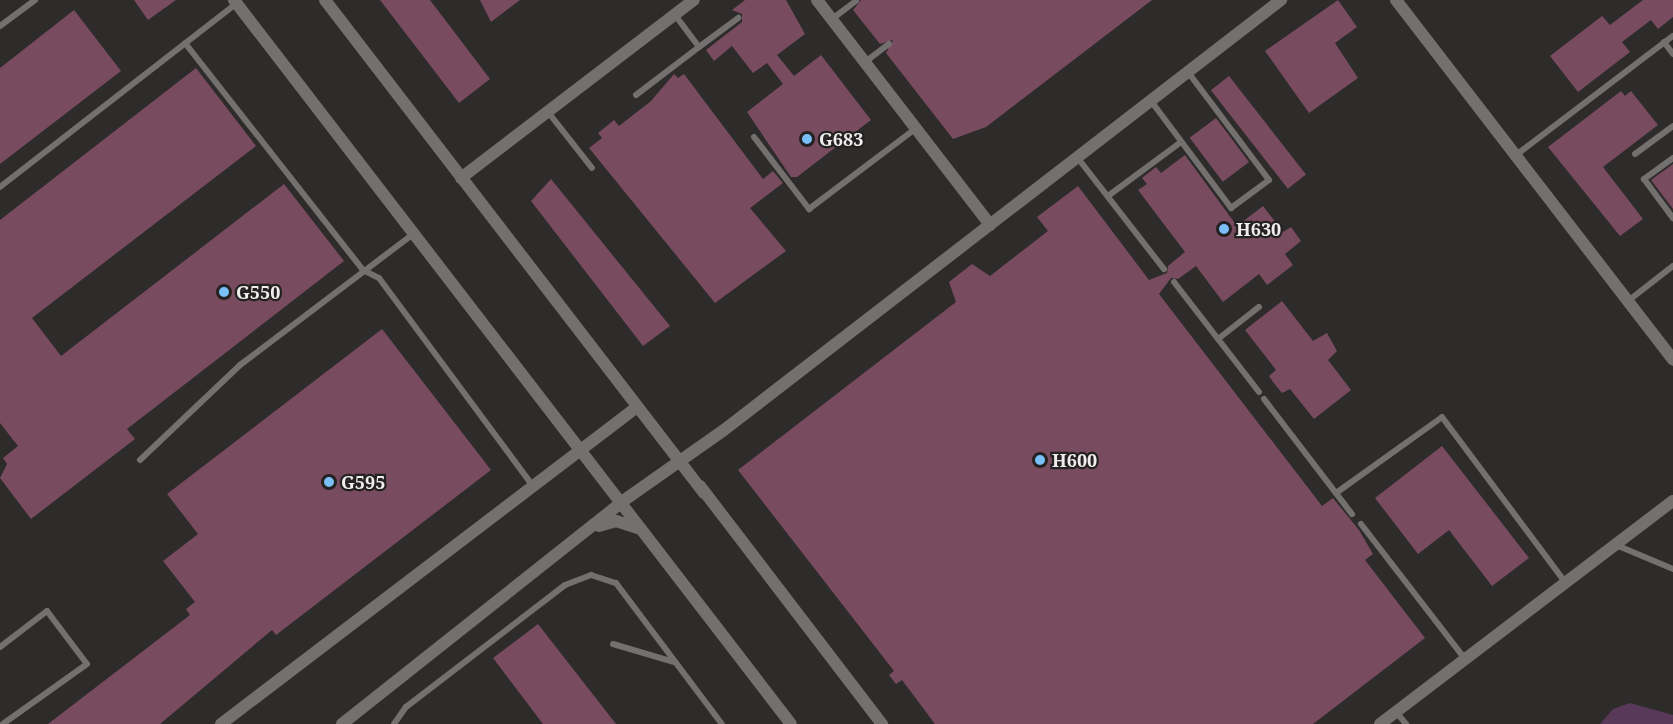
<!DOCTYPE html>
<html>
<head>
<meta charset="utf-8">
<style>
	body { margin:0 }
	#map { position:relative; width:1673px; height:724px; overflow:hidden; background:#2e2b2b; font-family:"Noto Serif",serif }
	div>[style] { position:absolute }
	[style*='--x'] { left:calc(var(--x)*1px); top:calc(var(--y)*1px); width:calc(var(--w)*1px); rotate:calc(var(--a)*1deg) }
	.water>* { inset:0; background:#58395a }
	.building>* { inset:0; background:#784b5f; transform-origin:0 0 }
	.lane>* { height:6px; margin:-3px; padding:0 3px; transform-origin:3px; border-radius:3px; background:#727170 }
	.street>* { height:12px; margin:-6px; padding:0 6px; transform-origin:6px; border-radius:6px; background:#727170 }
	.dots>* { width:16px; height:16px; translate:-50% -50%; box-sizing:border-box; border:3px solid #242121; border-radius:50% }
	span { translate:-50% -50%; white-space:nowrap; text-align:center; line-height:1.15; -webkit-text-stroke:4.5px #242121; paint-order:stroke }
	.poi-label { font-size:18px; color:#efeded; font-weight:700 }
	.left { translate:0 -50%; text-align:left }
</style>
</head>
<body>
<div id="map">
	<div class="water">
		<div style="clip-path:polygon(1630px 703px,1673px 715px,1673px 724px,1600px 724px,1613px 709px)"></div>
	</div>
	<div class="building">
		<div style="clip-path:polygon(134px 0,176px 0,148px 20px)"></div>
		<div style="clip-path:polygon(380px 0,430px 0,490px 79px,459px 103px)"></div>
		<div style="clip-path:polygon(480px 0,520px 0,491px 22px)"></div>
		<div style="clip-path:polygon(745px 0,786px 0,805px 34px,777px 55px,794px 76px,821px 55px,871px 120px,797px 177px,791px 177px,747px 112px,783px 84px,767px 63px,753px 73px,732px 46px,714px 61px,706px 50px,742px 22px,742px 14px,732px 10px)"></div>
		<div style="clip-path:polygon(861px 0,1152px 0,986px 127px,953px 139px,886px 53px,893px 40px,880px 44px,853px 10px)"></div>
		<div style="clip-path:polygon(1338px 0,1357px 27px,1335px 43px,1358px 78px,1309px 113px,1265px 51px)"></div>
		<div style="clip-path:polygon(1643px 0,1673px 0,1673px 17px,1658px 29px,1651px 20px,1622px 42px,1630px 52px,1578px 92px,1550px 56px,1602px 16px,1610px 25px)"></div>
		<div style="clip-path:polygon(74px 10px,121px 71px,0 164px,0 68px)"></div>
		<div style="clip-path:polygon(196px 68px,256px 146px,32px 318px,61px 356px,284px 184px,344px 261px,127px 429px,135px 439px,31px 519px,0 478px,7px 464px,3px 458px,18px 446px,0 423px,0 220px)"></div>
		<div style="clip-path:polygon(674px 74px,678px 78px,684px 74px,763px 179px,773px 171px,783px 183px,750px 208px,786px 251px,715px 303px,589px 148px,602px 138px,598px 133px,614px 120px,619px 126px,651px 101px)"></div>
		<div style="left:1229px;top:76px;width:125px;height:23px;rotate:52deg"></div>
		<div style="clip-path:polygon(1621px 91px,1625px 96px,1631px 91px,1658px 125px,1603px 167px,1643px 219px,1620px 236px,1548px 147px)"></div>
		<div style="left:1216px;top:118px;width:55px;height:33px;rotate:53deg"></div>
		<div style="clip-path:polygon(1185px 155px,1237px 226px,1263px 206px,1283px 232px,1291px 227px,1301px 241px,1285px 254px,1293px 265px,1267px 285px,1259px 274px,1223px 302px,1196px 266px,1178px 279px,1171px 278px,1159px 294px,1322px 506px,1333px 498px,1359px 530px,1373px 554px,1365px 560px,1425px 638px,1313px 724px,935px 724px,902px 680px,896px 684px,889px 675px,894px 671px,738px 470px,956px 302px,949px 282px,972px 264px,990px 276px,1048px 231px,1037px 217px,1078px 186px,1149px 280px,1167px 273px,1168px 266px,1185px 252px,1138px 190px,1147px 184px,1142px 178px,1156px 167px,1161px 173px)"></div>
		<div style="clip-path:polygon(1673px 164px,1673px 209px,1651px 180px)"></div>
		<div style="clip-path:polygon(551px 179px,670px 326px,643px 346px,531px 201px)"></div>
		<div style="clip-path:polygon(1282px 301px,1313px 341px,1327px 333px,1337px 351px,1328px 360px,1351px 390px,1314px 419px,1290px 389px,1282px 393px,1273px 382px,1269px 376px,1276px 370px,1245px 330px)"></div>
		<div style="clip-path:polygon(382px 329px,491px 470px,276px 635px,272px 630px,160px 724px,48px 724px,190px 615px,186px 609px,195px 602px,163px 561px,198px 534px,167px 494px)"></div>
		<div style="clip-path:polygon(1442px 446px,1529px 558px,1492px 586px,1449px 530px,1418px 554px,1375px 498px)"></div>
		<div style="clip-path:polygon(538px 624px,616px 724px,543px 724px,493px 658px)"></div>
	</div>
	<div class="lane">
		<div style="--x:675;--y:15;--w:40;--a:53"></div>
		<div style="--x:699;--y:47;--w:49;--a:-36.6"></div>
		<div style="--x:832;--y:19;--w:30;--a:-37"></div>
		<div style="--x:0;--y:26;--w:44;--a:-36.6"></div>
		<div style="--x:1664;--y:42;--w:15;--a:53"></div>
		<div style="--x:185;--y:43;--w:288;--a:51.9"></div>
		<div style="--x:363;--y:270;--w:18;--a:27"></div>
		<div style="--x:379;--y:278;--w:257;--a:53.5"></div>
		<div style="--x:865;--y:62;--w:30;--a:-37"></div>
		<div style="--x:636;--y:95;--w:79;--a:-37.3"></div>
		<div style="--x:1151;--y:101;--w:134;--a:53.2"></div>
		<div style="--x:1231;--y:208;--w:47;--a:-36.4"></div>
		<div style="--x:1269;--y:180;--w:135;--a:-126.9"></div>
		<div style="--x:548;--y:112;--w:71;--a:51.8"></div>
		<div style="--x:754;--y:137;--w:91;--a:52.6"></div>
		<div style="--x:809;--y:209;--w:133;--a:-37"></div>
		<div style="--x:1635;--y:154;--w:47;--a:-36.4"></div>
		<div style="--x:1516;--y:155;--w:197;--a:-37.2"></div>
		<div style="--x:1077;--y:157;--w:142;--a:52.2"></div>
		<div style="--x:1673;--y:158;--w:36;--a:144"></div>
		<div style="--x:1644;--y:179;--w:49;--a:53.4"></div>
		<div style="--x:0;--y:187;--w:299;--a:-37.8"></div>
		<div style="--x:1108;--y:196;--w:91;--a:-36.5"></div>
		<div style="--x:1174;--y:282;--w:139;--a:52.3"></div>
		<div style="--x:1628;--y:301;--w:57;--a:-37.9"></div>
		<div style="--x:1218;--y:339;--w:52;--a:-38"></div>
		<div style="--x:1264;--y:399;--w:145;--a:52.6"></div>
		<div style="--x:140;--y:460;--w:138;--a:-43.5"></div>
		<div style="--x:240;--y:365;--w:217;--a:-37.1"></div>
		<div style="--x:1336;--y:493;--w:130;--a:-35.6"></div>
		<div style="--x:1442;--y:417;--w:206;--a:53.3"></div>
		<div style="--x:1361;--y:524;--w:170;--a:52.4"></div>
		<div style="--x:1616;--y:545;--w:62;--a:22.8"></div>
		<div style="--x:613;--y:644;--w:64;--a:16.4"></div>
		<div style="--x:0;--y:647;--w:59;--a:-37.5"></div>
		<div style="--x:47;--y:611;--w:66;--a:53"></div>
		<div style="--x:87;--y:664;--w:103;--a:144.5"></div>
		<div style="--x:1396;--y:712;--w:16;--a:50"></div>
		<div style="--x:394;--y:724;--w:21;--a:-55"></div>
		<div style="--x:406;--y:707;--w:200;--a:-37.5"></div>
		<div style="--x:565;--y:585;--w:28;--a:-21"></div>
		<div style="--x:591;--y:575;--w:26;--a:18"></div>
		<div style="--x:616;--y:583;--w:176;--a:53.1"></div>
	</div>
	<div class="street">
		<div style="--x:234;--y:0;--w:913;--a:52.43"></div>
		<div style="--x:325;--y:0;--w:622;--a:52.45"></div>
		<div style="--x:817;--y:0;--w:284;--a:52.4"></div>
		<div style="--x:1396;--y:0;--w:454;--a:52.4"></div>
		<div style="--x:461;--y:178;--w:293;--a:-37.4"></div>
		<div style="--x:700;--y:486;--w:300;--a:52.6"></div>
		<div style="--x:599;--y:526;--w:18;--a:-16"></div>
		<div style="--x:616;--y:521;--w:26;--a:18"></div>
		<div style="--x:221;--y:724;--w:523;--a:-37.31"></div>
		<div style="--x:342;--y:724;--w:359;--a:-38.4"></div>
		<div style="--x:623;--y:501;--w:123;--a:-35.1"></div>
		<div style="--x:724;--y:430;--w:704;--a:-37.67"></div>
		<div style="--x:1380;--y:724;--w:368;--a:-37.3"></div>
	</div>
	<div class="dots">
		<div style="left:807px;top:139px;background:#7abff8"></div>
		<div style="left:1224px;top:229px;background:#7abff8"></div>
		<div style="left:224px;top:292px;background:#7abff8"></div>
		<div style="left:1040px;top:460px;background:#7abff8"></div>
		<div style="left:329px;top:482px;background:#7abff8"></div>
	</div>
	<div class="poi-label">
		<span class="left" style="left:819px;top:139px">G683</span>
		<span class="left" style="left:1236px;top:229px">H630</span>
		<span class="left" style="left:236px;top:292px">G550</span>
		<span class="left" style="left:1052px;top:460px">H600</span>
		<span class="left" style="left:341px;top:482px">G595</span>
	</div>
</div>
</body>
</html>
